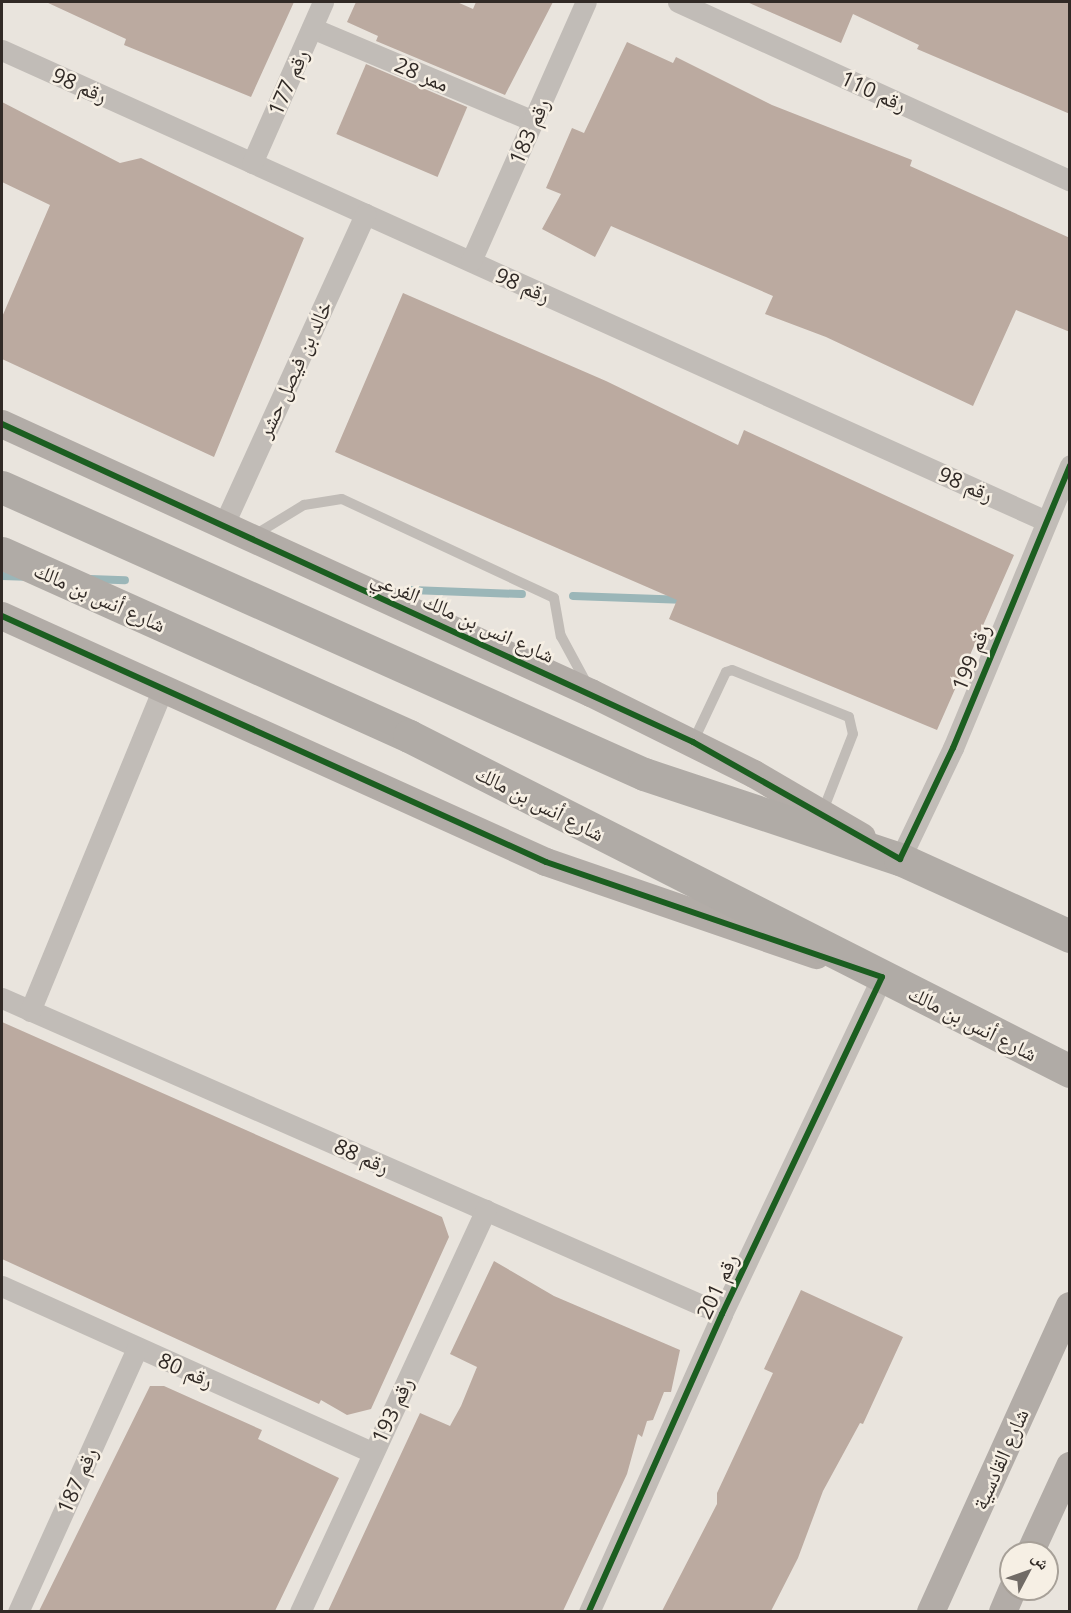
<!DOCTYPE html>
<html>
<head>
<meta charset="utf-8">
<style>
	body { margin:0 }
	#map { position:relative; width:1071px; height:1613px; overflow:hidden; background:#e9e4dd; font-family:"Open Sans","Noto Naskh Arabic",sans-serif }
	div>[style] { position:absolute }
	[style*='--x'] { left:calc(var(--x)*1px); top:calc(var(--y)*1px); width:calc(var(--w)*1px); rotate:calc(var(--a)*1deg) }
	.stream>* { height:8px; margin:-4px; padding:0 4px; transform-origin:4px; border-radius:4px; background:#9bb6b8 }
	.building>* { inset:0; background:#bbaaa0; transform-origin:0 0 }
	.lane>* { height:10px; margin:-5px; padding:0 5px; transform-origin:5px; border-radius:5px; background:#c1bcb7 }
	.street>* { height:21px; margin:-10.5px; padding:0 10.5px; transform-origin:10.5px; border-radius:10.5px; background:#c1bcb7 }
	.secondary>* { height:28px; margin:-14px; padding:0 14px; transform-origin:14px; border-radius:14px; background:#b2aca7 }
	.primary>* { height:33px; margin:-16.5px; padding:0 16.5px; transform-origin:16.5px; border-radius:16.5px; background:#b0aba6 }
	.cycleway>* { height:6px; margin:-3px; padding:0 3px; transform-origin:3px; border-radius:3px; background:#1b5e20 }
	span { translate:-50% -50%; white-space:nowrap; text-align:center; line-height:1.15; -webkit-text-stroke:5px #f6efe4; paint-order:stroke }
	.street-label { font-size:21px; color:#312a26 }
	.frame { position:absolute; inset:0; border:3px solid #312a26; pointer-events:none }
	.north { position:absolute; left:999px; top:1541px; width:60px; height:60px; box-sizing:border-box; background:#f6efe4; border:2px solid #a7a098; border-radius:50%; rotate:49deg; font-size:16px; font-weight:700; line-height:24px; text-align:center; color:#312a26 }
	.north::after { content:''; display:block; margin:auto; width:21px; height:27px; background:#716b66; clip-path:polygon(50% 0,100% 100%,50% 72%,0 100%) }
</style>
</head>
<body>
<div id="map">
	<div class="stream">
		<div style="--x:2;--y:576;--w:23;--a:2"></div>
		<div style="--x:90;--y:579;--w:35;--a:2"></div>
		<div style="--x:411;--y:590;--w:111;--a:2.1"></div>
		<div style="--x:573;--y:596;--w:114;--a:2"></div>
	</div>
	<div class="building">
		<div style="clip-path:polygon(46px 2px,294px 2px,251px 97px,124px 45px,126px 39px)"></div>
		<div style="clip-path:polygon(356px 2px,457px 2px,473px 9px,476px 2px,553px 2px,505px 95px,376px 41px,378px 36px,347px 22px)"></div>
		<div style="clip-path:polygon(747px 2px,1070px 2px,1070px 114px,917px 49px,919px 45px,853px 14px,841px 43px)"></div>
		<div style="clip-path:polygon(627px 42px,673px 63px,676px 57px,772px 105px,912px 160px,910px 166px,1070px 238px,1070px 332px,1016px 310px,973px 406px,826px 337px,765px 314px,773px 296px,611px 226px,595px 257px,542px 229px,561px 194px,546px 188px,572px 128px,584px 133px)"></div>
		<div style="left:366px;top:64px;width:110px;height:76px;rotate:23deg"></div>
		<div style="clip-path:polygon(2px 102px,120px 163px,141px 158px,304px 238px,214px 457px,2px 359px,2px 317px,50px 205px,2px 182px)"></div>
		<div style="clip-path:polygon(403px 293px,606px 381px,738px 445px,744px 430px,1014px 555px,937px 730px,669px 619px,677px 600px,335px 452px)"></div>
		<div style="clip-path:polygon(2px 1022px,442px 1217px,449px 1237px,371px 1409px,347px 1415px,321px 1400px,319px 1404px,2px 1259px)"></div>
		<div style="clip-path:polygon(494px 1261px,554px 1296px,680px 1350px,671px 1392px,664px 1392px,653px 1420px,647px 1421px,642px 1437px,638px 1434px,627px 1474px,563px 1611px,328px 1611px,420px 1413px,450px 1426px,461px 1406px,477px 1367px,450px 1354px)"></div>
		<div style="clip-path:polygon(801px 1290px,903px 1337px,863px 1424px,860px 1423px,823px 1491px,798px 1558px,771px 1611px,662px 1611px,717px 1504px,717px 1493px,773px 1373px,764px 1369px)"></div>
		<div style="clip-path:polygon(150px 1386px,164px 1386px,262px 1430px,258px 1439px,339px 1478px,275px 1611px,39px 1611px)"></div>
	</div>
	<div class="lane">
		<div style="--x:253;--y:536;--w:60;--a:-31.3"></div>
		<div style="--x:304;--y:505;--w:38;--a:-9"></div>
		<div style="--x:342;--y:499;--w:234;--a:25"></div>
		<div style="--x:554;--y:598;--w:39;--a:80"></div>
		<div style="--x:561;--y:636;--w:55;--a:61.6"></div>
		<div style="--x:693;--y:742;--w:77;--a:-64.8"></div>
		<div style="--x:726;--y:672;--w:6;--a:-18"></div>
		<div style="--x:732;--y:670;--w:126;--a:21.9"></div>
		<div style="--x:849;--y:717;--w:17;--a:77"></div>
		<div style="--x:853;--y:734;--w:85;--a:111.4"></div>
	</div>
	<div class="street">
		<div style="--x:678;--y:2;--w:431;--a:24.5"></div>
		<div style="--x:312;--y:28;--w:240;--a:22.8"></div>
		<div style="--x:2;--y:50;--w:1143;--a:24.28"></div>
		<div style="--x:252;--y:163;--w:176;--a:-66.2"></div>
		<div style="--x:471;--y:261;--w:283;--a:-66.1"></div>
		<div style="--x:224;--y:524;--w:341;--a:-65.5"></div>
		<div style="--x:900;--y:859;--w:123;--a:-64.5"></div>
		<div style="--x:953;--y:748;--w:306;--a:-67.5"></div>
		<div style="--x:2;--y:998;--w:786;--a:23.7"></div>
		<div style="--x:30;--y:1011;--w:348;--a:-67.6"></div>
		<div style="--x:2;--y:1286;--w:406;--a:24.2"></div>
		<div style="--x:18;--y:1612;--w:290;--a:-65.7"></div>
		<div style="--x:300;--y:1612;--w:443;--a:-65.2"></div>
		<div style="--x:589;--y:1612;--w:326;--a:-65.9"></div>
		<div style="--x:722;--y:1314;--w:373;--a:-64.6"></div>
	</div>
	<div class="secondary">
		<div style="--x:2;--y:424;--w:648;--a:24.55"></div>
		<div style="--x:591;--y:693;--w:182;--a:26.4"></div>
		<div style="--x:754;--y:774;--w:125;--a:30.3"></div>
		<div style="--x:2;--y:616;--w:597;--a:24.33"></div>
		<div style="--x:546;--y:862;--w:286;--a:19"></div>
		<div style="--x:1030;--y:1553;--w:96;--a:-65.3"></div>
		<div style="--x:931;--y:1612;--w:336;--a:-65.6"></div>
		<div style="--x:1003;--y:1612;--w:25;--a:-67"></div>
	</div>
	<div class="primary">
		<div style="--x:2;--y:487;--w:703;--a:24.09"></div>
		<div style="--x:644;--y:774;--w:270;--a:18.4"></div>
		<div style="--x:900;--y:859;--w:187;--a:24.4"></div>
		<div style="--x:2;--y:553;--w:446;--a:24.2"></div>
		<div style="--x:409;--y:736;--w:741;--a:26.88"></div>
	</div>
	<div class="cycleway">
		<div style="--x:2;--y:424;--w:761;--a:24.71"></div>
		<div style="--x:693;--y:742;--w:238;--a:29.5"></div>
		<div style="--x:900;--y:859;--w:123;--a:-64.5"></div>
		<div style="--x:953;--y:748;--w:306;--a:-67.5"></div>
		<div style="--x:2;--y:616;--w:597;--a:24.33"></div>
		<div style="--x:546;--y:862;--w:355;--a:18.9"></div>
		<div style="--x:882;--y:977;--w:373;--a:115.4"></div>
		<div style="--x:722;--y:1314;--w:326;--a:114.1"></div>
	</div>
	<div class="street-label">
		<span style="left:422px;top:74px;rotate:23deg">ممر 28</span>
		<span style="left:288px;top:82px;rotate:-66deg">رقم 177</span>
		<span style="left:80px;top:85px;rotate:24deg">رقم 98</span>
		<span style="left:874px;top:91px;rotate:25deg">رقم 110</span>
		<span style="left:529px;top:131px;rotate:-66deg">رقم 183</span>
		<span style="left:523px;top:285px;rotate:24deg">رقم 98</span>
		<span style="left:294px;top:369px;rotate:-65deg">خالد بن فيصل حشر</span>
		<span style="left:966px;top:484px;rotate:24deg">رقم 98</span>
		<span style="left:100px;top:597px;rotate:24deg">شارع أنس بن مالك</span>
		<span style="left:463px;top:616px;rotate:24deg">شارع انس بن مالك الفرعي</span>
		<span style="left:971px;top:657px;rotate:-68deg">رقم 199</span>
		<span style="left:540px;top:803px;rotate:27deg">شارع أنس بن مالك</span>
		<span style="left:973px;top:1023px;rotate:27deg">شارع أنس بن مالك</span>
		<span style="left:362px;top:1156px;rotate:24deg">رقم 88</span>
		<span style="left:717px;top:1286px;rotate:-65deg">رقم 201</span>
		<span style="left:186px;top:1370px;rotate:24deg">رقم 80</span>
		<span style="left:392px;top:1410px;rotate:-65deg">رقم 193</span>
		<span style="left:1000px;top:1459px;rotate:-66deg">شارع القادسية</span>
		<span style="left:77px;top:1480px;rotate:-66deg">رقم 187</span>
	</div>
	<div class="frame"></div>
	<div class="north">ش</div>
</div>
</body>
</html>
